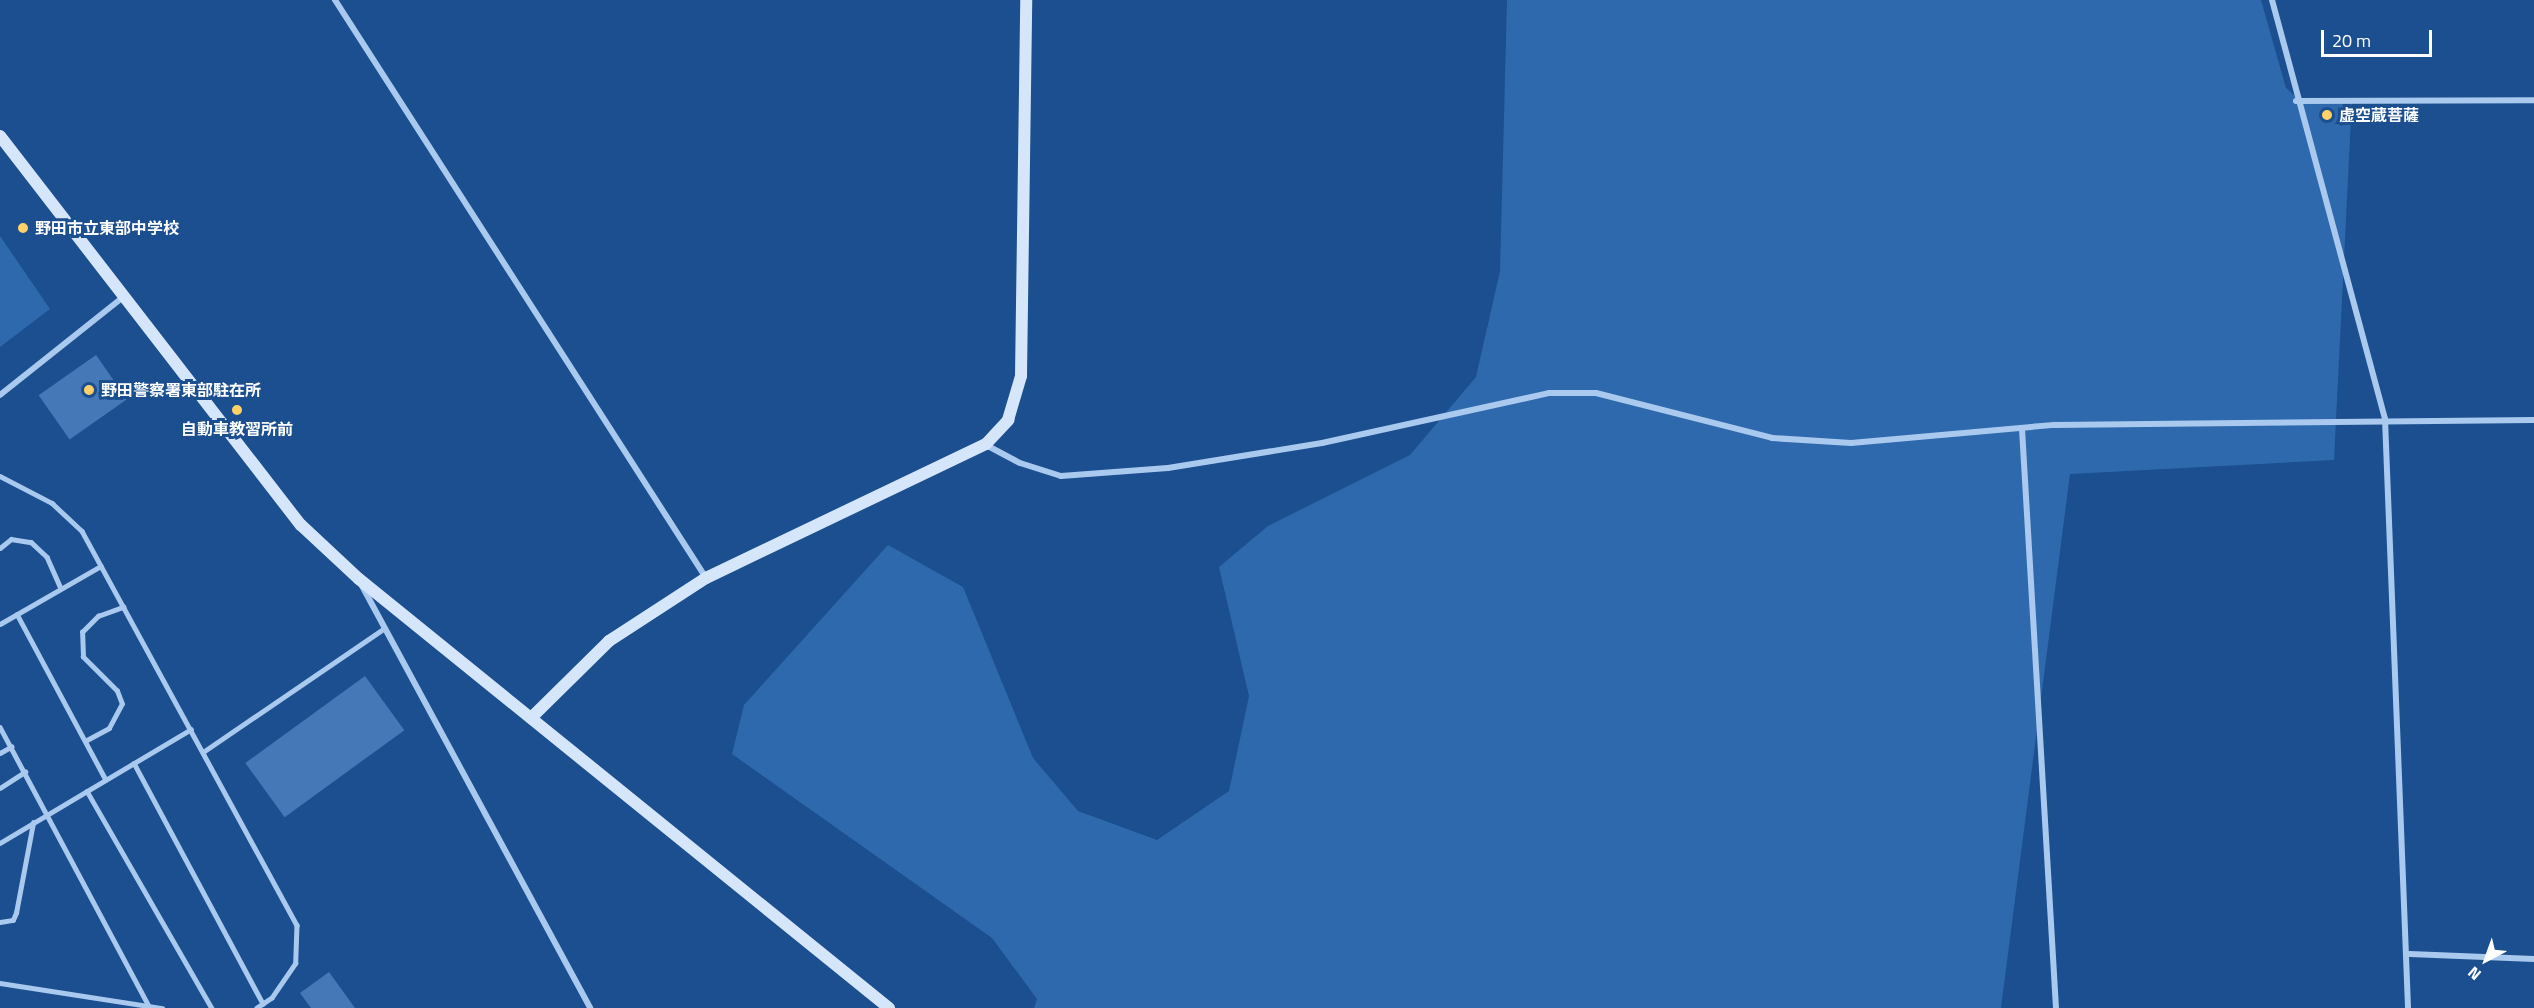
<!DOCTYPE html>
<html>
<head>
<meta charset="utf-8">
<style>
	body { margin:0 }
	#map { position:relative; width:2534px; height:1008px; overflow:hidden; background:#1b4f8f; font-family:"Titillium Web","Noto Sans JP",sans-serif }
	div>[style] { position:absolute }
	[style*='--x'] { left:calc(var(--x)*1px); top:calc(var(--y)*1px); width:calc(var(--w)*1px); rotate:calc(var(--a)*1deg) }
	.green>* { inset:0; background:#2e69ad }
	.building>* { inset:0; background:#4478b7; transform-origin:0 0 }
	.lane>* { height:4.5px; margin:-2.25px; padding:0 2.25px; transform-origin:2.25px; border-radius:2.25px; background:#a9c9ee }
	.street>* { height:6px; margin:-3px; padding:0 3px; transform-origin:3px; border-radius:3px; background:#a9c9ee }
	.secondary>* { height:12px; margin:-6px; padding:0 6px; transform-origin:6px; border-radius:6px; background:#d6e6fa }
	.dots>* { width:16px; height:16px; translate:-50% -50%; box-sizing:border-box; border:3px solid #1b4f8f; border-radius:50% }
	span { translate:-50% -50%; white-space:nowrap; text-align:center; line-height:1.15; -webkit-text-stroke:6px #1b4f8f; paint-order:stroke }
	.poi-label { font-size:16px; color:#fff; font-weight:700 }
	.left { translate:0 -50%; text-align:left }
	.north { position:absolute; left:2456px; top:930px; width:60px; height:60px; -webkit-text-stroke:4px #1b4f8f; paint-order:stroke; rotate:221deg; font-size:16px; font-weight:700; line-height:24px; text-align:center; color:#fff }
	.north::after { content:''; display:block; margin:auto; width:21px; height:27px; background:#fff; clip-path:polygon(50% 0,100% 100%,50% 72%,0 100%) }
	.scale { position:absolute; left:2321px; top:30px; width:111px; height:27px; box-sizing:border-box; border:3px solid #fff; border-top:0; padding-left:8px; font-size:18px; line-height:21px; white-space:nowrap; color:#fff; -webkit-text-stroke:4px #1b4f8f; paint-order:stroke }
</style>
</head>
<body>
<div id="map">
	<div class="green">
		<div style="clip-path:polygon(1507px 0,2261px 0,2286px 88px,2301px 101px,2352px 98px,2334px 460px,2070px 474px,2001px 1008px,1034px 1008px,1037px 999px,992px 938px,732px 754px,744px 705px,888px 545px,963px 587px,1033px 758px,1078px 811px,1157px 840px,1229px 791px,1249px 696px,1219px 567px,1268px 526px,1410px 455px,1476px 377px,1500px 271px)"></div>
		<div style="clip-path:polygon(0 236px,50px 309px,0 347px)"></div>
	</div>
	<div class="building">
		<div style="left:96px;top:355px;width:54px;height:70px;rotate:55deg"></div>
		<div style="left:365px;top:676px;width:67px;height:148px;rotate:54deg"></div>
		<div style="clip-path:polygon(329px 972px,355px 1008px,311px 1008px,300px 993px)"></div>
	</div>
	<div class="lane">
		<div style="--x:0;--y:476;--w:59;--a:27.4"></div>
		<div style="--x:52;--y:503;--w:41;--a:43"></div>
		<div style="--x:82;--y:531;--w:449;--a:61.4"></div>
		<div style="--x:297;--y:925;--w:38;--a:92"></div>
		<div style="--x:296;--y:963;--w:42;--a:124.4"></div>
		<div style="--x:272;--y:998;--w:18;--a:146"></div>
		<div style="--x:0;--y:548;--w:14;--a:-39"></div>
		<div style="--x:11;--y:539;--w:20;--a:9"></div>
		<div style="--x:31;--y:542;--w:22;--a:43"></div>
		<div style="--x:47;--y:557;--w:34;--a:66"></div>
		<div style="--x:17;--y:614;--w:188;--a:61.8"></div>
		<div style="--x:0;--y:624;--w:116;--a:-29.9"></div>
		<div style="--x:0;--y:727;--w:316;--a:61.9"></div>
		<div style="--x:85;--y:741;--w:27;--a:-28"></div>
		<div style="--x:109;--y:728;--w:27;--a:-62"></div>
		<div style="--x:122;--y:704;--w:14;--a:-111"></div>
		<div style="--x:117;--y:691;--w:48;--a:-135"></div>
		<div style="--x:83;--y:657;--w:25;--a:-92"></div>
		<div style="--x:82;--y:632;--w:23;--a:-45"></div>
		<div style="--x:98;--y:616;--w:27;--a:-20"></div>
		<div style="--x:203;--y:752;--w:217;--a:-34.3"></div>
		<div style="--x:0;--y:753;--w:13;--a:-29"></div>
		<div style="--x:134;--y:763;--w:273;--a:61.8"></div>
		<div style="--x:0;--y:788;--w:30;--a:-33"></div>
		<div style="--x:87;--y:791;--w:250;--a:60.1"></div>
		<div style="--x:0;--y:843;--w:222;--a:-30.8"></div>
		<div style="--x:0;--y:922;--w:13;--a:-9"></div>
		<div style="--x:13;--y:920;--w:8;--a:-67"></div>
		<div style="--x:16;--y:913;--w:92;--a:-79.3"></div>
		<div style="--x:0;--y:983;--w:164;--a:8.8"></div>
	</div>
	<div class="street">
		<div style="--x:335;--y:0;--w:687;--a:57.3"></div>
		<div style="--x:2272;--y:0;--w:434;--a:74.9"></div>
		<div style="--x:2385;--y:419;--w:589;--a:87.76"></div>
		<div style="--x:2296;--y:101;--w:238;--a:-0.2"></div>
		<div style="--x:0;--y:395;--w:157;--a:-38.5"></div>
		<div style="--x:2022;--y:429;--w:580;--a:86.64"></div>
		<div style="--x:986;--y:445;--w:38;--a:28"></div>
		<div style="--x:1020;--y:463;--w:43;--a:17.6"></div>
		<div style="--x:1061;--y:476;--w:107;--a:-4.3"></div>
		<div style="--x:1168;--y:468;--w:156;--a:-9.2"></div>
		<div style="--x:1322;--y:443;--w:232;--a:-12.4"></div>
		<div style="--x:1549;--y:393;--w:47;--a:0"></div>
		<div style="--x:1596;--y:393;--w:182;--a:14.3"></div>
		<div style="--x:1772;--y:438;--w:79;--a:3.6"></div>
		<div style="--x:1851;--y:443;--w:204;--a:-5.1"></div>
		<div style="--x:2054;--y:425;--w:480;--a:-0.6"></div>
		<div style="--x:361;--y:584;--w:482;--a:61.6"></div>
		<div style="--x:2410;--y:954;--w:124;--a:2.3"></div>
	</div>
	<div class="secondary">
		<div style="--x:0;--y:136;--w:492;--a:52.3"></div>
		<div style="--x:301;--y:525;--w:79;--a:43"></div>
		<div style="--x:359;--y:579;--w:682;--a:38.99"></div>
		<div style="--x:531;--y:718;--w:110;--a:-44.6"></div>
		<div style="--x:609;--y:641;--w:116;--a:-33"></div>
		<div style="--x:706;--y:578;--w:310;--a:-25.6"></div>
		<div style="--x:986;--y:444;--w:33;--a:-47"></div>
		<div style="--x:1008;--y:420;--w:46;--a:-73.5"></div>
		<div style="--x:1021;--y:376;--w:376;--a:-89.2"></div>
	</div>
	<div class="dots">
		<div style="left:2327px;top:115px;background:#ffd166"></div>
		<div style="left:23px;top:228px;background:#ffd166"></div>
		<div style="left:89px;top:390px;background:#ffd166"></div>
		<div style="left:237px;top:410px;background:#ffd166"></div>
	</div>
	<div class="poi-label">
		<span class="left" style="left:2339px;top:115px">虚空蔵菩薩</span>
		<span class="left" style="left:35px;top:228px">野田市立東部中学校</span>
		<span class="left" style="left:101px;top:390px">野田警察署東部駐在所</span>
		<span style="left:237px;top:429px">自動車教習所前</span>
	</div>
	<div class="north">N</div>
	<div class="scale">20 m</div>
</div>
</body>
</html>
